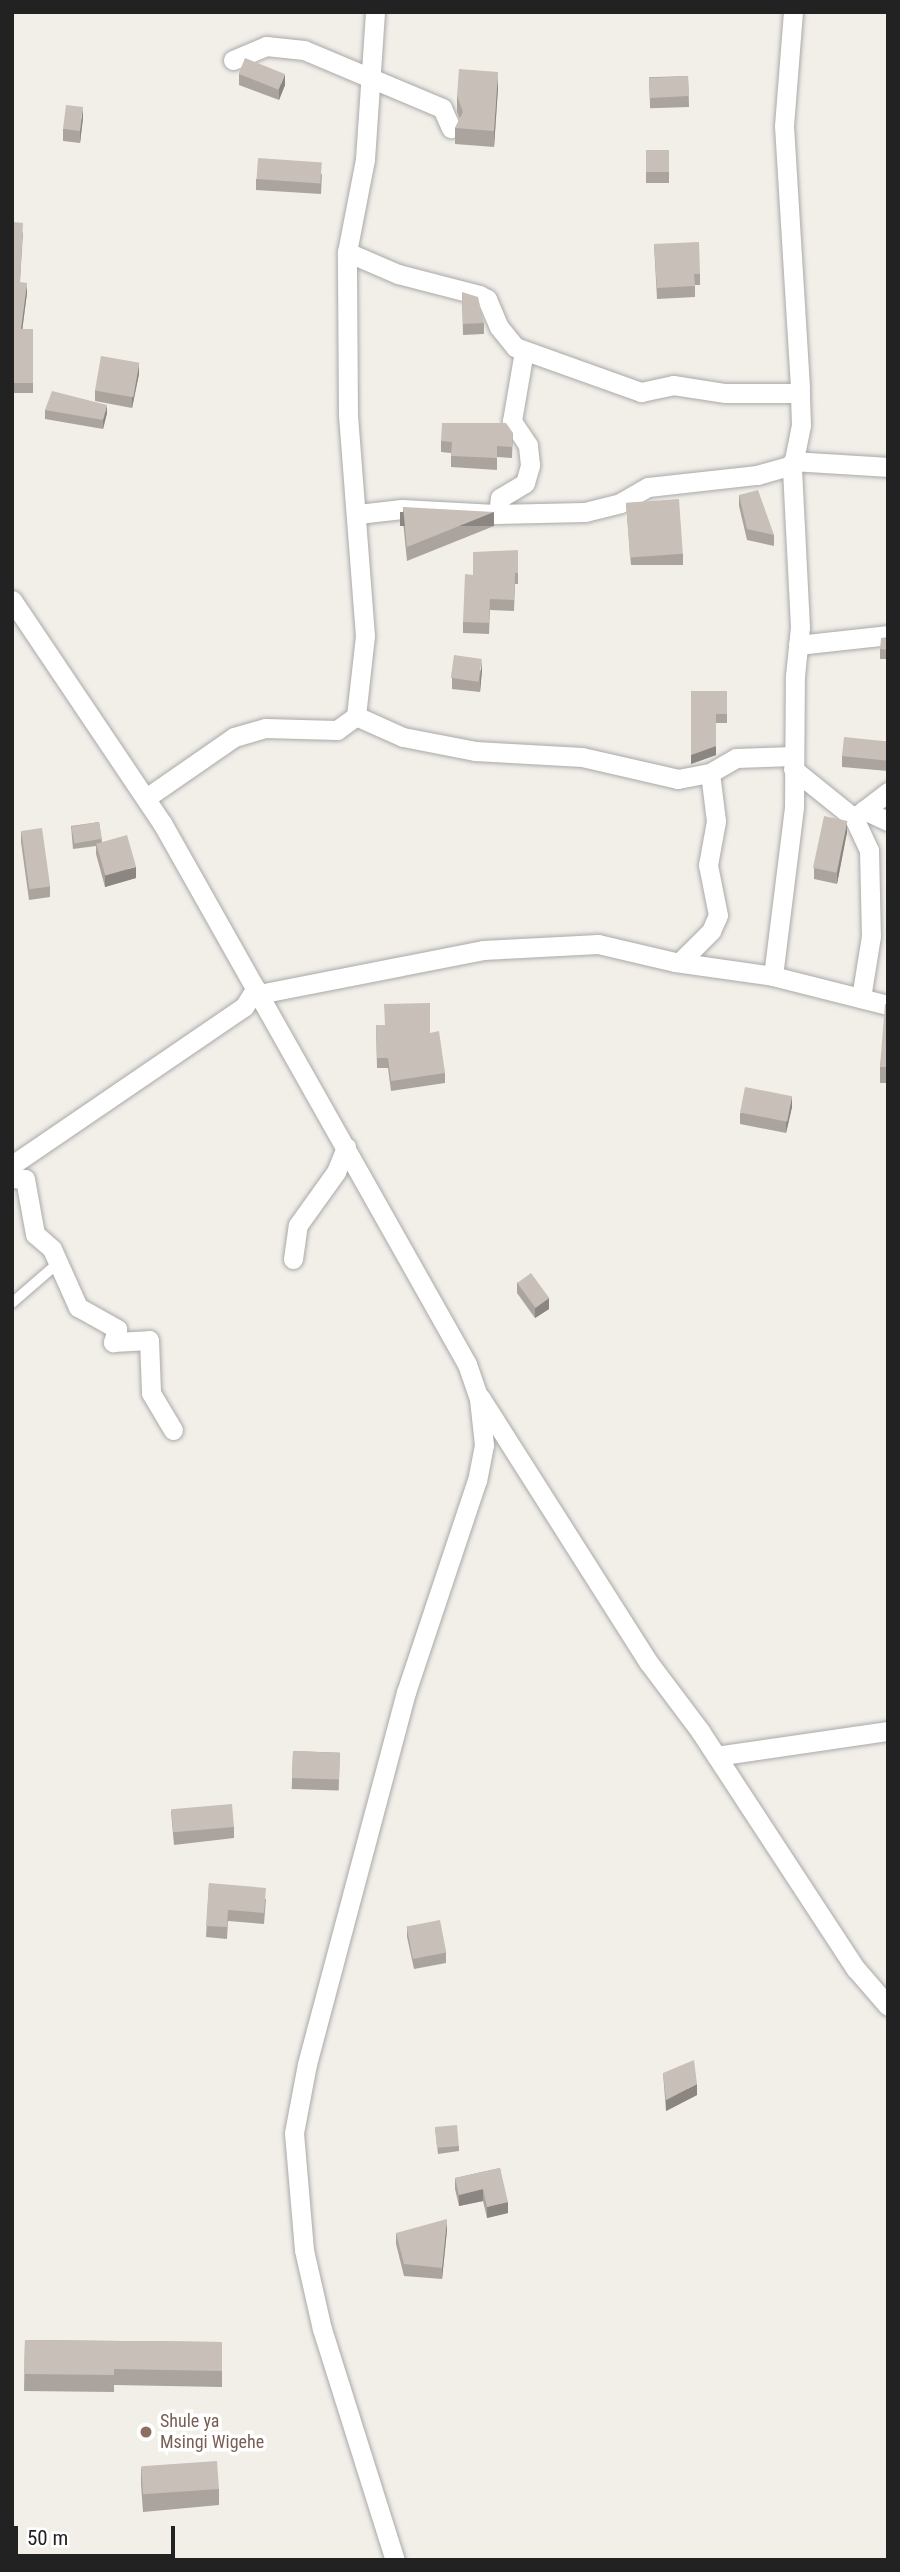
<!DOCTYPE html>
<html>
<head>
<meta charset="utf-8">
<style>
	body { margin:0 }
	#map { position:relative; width:900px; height:2572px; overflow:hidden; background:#f2efe9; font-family:"Roboto Condensed",sans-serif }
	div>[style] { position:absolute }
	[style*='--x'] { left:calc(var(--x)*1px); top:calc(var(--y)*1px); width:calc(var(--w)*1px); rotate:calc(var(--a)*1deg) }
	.roads { filter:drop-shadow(0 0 2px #a9a9a9) drop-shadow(0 0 2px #a9a9a9) }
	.lane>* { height:10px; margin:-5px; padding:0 5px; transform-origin:5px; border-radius:5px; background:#fff }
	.street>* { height:19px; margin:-9.5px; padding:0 9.5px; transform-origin:9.5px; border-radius:9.5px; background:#fff }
	.wall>* { inset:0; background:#aba49e; transform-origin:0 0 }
	.shaded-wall>* { inset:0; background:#8b8681; transform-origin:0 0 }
	.building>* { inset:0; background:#c7bfb8; transform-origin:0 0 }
	.dots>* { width:19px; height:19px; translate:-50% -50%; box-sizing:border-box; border:4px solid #fff; border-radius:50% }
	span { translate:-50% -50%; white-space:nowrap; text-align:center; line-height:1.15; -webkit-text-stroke:7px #fff; paint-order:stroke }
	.education-label { font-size:18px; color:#785e54 }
	.left { translate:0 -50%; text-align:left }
	.frame { position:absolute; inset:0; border:14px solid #222; pointer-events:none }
	.scale { position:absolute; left:14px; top:2526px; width:161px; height:32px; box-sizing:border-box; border:4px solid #222; border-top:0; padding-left:9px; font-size:21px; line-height:24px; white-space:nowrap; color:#222; -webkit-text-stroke:5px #fff; paint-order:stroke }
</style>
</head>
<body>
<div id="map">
	<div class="roads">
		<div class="lane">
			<div style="--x:12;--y:1303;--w:61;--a:-41"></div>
		</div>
		<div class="street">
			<div style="--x:233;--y:60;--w:36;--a:-23"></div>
			<div style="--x:266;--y:46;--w:38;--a:6"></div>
			<div style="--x:304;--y:50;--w:150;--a:22.8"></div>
			<div style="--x:442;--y:108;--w:22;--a:66"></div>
			<div style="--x:347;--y:252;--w:56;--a:23.3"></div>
			<div style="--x:398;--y:274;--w:84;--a:14.5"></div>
			<div style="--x:479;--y:295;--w:9;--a:27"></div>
			<div style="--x:487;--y:299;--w:30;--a:67"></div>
			<div style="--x:499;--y:327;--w:26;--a:51"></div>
			<div style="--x:515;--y:347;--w:134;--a:19.7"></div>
			<div style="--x:641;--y:392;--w:33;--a:-12"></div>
			<div style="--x:673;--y:385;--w:53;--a:8.7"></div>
			<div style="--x:725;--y:393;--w:75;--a:0"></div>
			<div style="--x:793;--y:461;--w:95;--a:3.6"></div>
			<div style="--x:358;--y:514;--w:44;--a:-6.5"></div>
			<div style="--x:402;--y:509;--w:93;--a:3.1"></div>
			<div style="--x:495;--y:514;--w:90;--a:-1.3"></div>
			<div style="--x:585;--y:512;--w:36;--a:-14"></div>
			<div style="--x:620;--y:503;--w:32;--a:-30"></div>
			<div style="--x:648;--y:487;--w:110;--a:-6.3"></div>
			<div style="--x:757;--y:475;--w:37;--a:-16"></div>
			<div style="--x:498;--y:514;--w:16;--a:-83"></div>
			<div style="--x:500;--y:498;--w:29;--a:-31"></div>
			<div style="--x:525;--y:483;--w:19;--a:-74"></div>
			<div style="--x:530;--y:465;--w:20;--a:-96"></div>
			<div style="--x:528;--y:445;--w:29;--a:-124"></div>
			<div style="--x:512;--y:421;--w:71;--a:-80.3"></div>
			<div style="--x:12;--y:600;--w:269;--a:56.1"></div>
			<div style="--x:162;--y:823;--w:621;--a:60.59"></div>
			<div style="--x:467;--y:1364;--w:37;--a:71"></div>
			<div style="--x:479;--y:1399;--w:46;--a:83.8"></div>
			<div style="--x:484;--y:1445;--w:36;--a:101"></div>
			<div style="--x:477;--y:1480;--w:224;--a:108.5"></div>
			<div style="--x:406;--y:1692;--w:385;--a:104.9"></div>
			<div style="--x:307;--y:2064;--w:70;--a:100.7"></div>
			<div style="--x:294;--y:2133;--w:117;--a:85.1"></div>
			<div style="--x:304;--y:2250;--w:81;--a:77.2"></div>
			<div style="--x:322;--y:2329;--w:242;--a:72.5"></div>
			<div style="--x:798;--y:645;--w:91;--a:-6.3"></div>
			<div style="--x:356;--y:716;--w:51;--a:24.1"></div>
			<div style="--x:403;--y:737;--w:73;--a:11"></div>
			<div style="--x:475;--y:751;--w:107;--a:3.2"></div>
			<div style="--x:582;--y:757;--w:98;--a:12.9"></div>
			<div style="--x:678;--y:779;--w:33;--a:-11"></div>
			<div style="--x:710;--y:773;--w:30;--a:-30"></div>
			<div style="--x:736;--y:758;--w:57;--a:-2"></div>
			<div style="--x:793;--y:769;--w:78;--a:38.8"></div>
			<div style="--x:854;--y:818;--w:35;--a:65"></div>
			<div style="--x:869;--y:850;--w:86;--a:88.7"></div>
			<div style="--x:871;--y:936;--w:63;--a:99.2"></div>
			<div style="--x:146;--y:798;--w:107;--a:-34.7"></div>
			<div style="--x:234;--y:737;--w:32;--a:-16"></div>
			<div style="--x:265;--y:728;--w:72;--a:1.6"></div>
			<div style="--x:337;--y:730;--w:24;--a:-36"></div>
			<div style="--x:356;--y:716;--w:81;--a:-83.6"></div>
			<div style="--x:365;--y:636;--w:223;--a:-94.4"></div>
			<div style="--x:348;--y:414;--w:162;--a:-90.4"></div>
			<div style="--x:347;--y:252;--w:95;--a:-79"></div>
			<div style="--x:365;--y:159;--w:147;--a:-86.1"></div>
			<div style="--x:864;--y:810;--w:26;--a:25"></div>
			<div style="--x:854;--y:818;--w:43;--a:-37.4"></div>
			<div style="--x:680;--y:962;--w:44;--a:-45"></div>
			<div style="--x:711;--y:931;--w:17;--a:-66"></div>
			<div style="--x:718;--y:915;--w:51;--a:-101.3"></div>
			<div style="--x:708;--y:865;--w:45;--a:-79.7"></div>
			<div style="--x:716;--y:821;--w:48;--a:-97.1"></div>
			<div style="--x:773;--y:976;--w:170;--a:-82.9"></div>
			<div style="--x:794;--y:807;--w:131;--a:-89.6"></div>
			<div style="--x:795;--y:676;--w:49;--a:-84.2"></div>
			<div style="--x:800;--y:627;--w:157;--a:-92.9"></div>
			<div style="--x:792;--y:470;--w:46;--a:-78.7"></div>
			<div style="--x:801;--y:425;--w:38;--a:-92"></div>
			<div style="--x:800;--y:387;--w:261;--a:-93.5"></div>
			<div style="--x:784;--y:126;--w:114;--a:-85.5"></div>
			<div style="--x:259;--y:994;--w:228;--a:-11.1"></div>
			<div style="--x:483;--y:950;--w:115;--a:-3"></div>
			<div style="--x:598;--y:944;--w:79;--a:13.2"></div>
			<div style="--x:675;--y:962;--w:99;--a:8.1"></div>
			<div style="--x:773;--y:976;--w:119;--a:14.2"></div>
			<div style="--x:12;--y:1165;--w:281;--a:-34.3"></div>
			<div style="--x:244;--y:1007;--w:22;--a:-58"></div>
			<div style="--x:12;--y:1178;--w:13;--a:4"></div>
			<div style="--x:25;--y:1179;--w:56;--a:79.7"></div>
			<div style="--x:35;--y:1234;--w:23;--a:41"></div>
			<div style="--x:52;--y:1249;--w:64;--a:65.9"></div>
			<div style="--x:78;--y:1307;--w:45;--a:29.4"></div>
			<div style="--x:117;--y:1329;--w:14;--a:107"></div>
			<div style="--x:113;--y:1342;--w:36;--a:-3"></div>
			<div style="--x:149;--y:1340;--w:53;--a:87.8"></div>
			<div style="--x:151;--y:1393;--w:43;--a:59.3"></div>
			<div style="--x:293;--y:1259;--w:34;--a:-82"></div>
			<div style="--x:298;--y:1225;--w:65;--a:-54.4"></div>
			<div style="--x:336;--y:1172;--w:27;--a:-68"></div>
			<div style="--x:480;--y:1397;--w:315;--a:57.6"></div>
			<div style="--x:649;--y:1663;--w:85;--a:53.1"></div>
			<div style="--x:700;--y:1731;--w:285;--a:56.8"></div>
			<div style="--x:856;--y:1969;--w:49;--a:49.1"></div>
			<div style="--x:716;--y:1756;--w:174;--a:-8.3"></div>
		</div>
	</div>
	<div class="wall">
		<div style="clip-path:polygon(239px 74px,285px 85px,279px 100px,239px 85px)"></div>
		<div style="left:688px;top:76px;width:31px;height:39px;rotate:88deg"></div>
		<div style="clip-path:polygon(498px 88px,494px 147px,455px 144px,455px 128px,460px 119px,457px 112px,457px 96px)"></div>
		<div style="clip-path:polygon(83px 118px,80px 143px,63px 141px,63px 129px)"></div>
		<div style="left:669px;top:150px;width:33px;height:23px;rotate:90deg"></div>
		<div style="clip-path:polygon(322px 174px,321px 194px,256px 190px,256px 179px)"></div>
		<div style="clip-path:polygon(12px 222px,23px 233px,20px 282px,27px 293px,22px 329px,33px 329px,33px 393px,13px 393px,13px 385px,12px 385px)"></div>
		<div style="clip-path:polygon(654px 244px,700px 274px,700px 285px,695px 285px,695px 297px,657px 299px)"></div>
		<div style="clip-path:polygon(462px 292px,484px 323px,484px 334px,463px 335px)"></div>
		<div style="clip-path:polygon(139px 374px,132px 408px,95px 401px,95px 390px)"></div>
		<div style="clip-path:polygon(45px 410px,107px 413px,103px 429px,45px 419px)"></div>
		<div style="clip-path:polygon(513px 433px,512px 458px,497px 457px,497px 470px,451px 467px,451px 453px,441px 452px,441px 441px)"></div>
		<div style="clip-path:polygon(739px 495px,774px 535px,774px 546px,747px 540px,739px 506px)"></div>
		<div style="clip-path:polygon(626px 503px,683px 554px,683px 565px,631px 565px)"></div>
		<div style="clip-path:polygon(403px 507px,494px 526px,407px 561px,403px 521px)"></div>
		<div style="clip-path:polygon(518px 550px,518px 584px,515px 584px,514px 611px,490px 610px,489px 634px,463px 633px,463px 622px)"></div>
		<div style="clip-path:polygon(888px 637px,888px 659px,880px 659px,880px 649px)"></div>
		<div style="clip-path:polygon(482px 670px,480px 692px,452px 689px,452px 678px)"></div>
		<div style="clip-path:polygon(691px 691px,727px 691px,727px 723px,716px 723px,716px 755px,691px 764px)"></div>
		<div style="clip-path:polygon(888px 742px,888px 771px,842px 767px,842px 756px)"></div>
		<div style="clip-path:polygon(99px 822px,102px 842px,136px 878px,105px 887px,96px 854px,96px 846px,73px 849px,71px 826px)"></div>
		<div style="clip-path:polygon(21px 831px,50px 886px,50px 897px,29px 900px,21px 842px)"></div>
		<div style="clip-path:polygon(847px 832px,837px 884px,814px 879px,814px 868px)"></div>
		<div style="clip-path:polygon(888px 1004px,888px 1083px,880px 1083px,880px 1067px)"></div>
		<div style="clip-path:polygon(376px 1025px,430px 1033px,445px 1073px,445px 1083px,391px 1091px,388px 1068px,377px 1068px)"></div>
		<div style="clip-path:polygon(792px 1107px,786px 1133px,740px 1124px,740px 1113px)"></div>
		<div style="clip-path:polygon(517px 1282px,549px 1309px,535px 1318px,517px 1293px)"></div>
		<div style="left:293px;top:1751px;width:47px;height:38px;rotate:2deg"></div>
		<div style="clip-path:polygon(171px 1811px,234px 1827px,234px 1838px,174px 1845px)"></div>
		<div style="clip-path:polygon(209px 1883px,266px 1899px,264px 1924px,228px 1921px,227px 1939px,206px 1937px)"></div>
		<div style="clip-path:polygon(407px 1926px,446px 1952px,446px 1963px,414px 1969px,407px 1937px)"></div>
		<div style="clip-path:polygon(663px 2073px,697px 2095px,666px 2111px)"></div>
		<div style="clip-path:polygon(435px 2128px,459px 2146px,459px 2151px,438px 2154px)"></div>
		<div style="clip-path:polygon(500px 2168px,508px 2213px,487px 2218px,483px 2201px,459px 2206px,455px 2189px,455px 2178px)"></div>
		<div style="clip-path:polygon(447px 2230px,442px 2279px,404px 2276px,396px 2244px,396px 2233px)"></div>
		<div style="clip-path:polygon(25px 2340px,222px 2342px,222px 2387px,114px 2385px,114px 2392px,24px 2391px)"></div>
		<div style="clip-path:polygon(141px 2468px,219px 2489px,219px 2505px,143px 2512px,141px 2484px)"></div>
	</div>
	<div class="shaded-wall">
		<div style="clip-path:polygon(498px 72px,498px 88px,494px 147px,494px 131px)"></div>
		<div style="clip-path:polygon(285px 74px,285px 85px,279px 100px,279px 89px)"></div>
		<div style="clip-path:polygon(83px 107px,83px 118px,80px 143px,80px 132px)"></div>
		<div style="clip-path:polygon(27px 283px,27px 293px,21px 340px,21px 329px)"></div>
		<div style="clip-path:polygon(139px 363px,139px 374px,132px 408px,132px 397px)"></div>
		<div style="clip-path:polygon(107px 405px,107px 413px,103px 429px,103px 420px)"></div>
		<div style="left:494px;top:512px;width:14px;height:94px;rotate:90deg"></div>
		<div style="clip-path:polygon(482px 659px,482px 670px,480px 692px,480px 681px)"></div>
		<div style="clip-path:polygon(716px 746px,716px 755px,691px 764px,691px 755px)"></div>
		<div style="clip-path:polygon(847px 821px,847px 832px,837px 884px,837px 873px)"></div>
		<div style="clip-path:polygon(136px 867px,136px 878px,105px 887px,105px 875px)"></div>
		<div style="clip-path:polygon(792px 1096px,792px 1107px,786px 1133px,786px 1122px)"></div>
		<div style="clip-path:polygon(549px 1298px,549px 1309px,535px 1318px,535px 1307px)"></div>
		<div style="clip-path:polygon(697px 2084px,697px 2095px,666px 2111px,666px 2100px)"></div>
		<div style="clip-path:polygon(483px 2189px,483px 2201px,459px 2206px,459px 2195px)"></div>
		<div style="clip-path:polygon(508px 2202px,508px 2213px,487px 2218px,487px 2207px)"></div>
		<div style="clip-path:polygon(447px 2219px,447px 2230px,442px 2279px,442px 2268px)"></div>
	</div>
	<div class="building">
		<div style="left:245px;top:58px;width:43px;height:17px;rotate:22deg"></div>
		<div style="clip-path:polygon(459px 69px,498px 72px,494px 131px,455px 128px,463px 112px,457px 96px)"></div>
		<div style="left:688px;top:76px;width:20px;height:39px;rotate:87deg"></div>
		<div style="left:66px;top:105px;width:17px;height:24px;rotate:7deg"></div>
		<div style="left:669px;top:150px;width:22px;height:23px;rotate:90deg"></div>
		<div style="left:258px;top:158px;width:64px;height:21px;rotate:4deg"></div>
		<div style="clip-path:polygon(12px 222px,23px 223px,20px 282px,27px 283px,21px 329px,33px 329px,33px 383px,13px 383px,14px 375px,12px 375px)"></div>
		<div style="clip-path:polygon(699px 242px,700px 274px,694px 274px,695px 286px,657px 288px,654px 244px)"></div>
		<div style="clip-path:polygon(462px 292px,478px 297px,484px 323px,463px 324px)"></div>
		<div style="left:101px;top:356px;width:39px;height:35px;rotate:10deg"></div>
		<div style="clip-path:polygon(52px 391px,107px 405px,103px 420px,45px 410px)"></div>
		<div style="clip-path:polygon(442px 423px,506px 423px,513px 433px,512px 447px,497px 446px,497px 458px,451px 456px,452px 442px,441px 441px)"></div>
		<div style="clip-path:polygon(758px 490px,774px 535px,747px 529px,739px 495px)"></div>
		<div style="left:679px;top:499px;width:55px;height:53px;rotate:86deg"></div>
		<div style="clip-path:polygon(403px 507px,494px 512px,407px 547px)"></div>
		<div style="clip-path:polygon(518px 550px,518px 573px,515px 573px,514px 600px,490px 599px,489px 623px,463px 622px,465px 574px,473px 575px,473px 552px)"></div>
		<div style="clip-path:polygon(888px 637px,888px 650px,880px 649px,881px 638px)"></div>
		<div style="left:454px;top:655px;width:28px;height:23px;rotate:8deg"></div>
		<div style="clip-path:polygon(691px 691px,727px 691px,727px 714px,716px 714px,716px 746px,691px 755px)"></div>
		<div style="left:844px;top:737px;width:44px;height:19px;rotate:6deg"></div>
		<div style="left:824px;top:816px;width:24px;height:53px;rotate:12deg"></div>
		<div style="left:99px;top:822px;width:17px;height:28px;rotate:80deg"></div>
		<div style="left:42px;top:828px;width:59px;height:21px;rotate:82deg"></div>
		<div style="left:127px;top:835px;width:33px;height:32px;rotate:74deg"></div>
		<div style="clip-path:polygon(430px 1003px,430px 1033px,439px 1031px,445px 1073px,391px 1081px,388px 1058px,377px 1058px,376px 1025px,385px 1025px,384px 1004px)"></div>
		<div style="clip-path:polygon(885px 1004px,888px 1004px,888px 1067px,880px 1067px)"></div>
		<div style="left:745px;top:1087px;width:48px;height:26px;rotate:11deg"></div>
		<div style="left:531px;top:1273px;width:31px;height:17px;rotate:54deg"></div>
		<div style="left:293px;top:1751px;width:47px;height:27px;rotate:2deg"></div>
		<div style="left:232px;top:1804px;width:23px;height:61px;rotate:85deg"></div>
		<div style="clip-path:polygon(209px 1883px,266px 1888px,264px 1913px,228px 1910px,227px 1927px,206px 1926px)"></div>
		<div style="left:440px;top:1920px;width:33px;height:34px;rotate:79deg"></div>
		<div style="clip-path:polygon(694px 2060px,697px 2084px,666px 2100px,663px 2073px)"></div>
		<div style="left:457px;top:2125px;width:21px;height:22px;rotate:85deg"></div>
		<div style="clip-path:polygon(500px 2168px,508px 2202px,487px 2207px,483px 2189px,459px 2195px,455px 2178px)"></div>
		<div style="clip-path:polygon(447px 2219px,442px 2268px,404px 2264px,396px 2233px)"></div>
		<div style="clip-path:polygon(25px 2340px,222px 2342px,222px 2371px,114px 2369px,114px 2375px,24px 2374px)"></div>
		<div style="left:217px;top:2461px;width:28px;height:76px;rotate:86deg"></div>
	</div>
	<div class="dots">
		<div style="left:146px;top:2432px;background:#8d6e63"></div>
	</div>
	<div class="education-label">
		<span class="left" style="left:160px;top:2432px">Shule ya<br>Msingi Wigehe</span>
	</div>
	<div class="frame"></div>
	<div class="scale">50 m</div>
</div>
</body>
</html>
